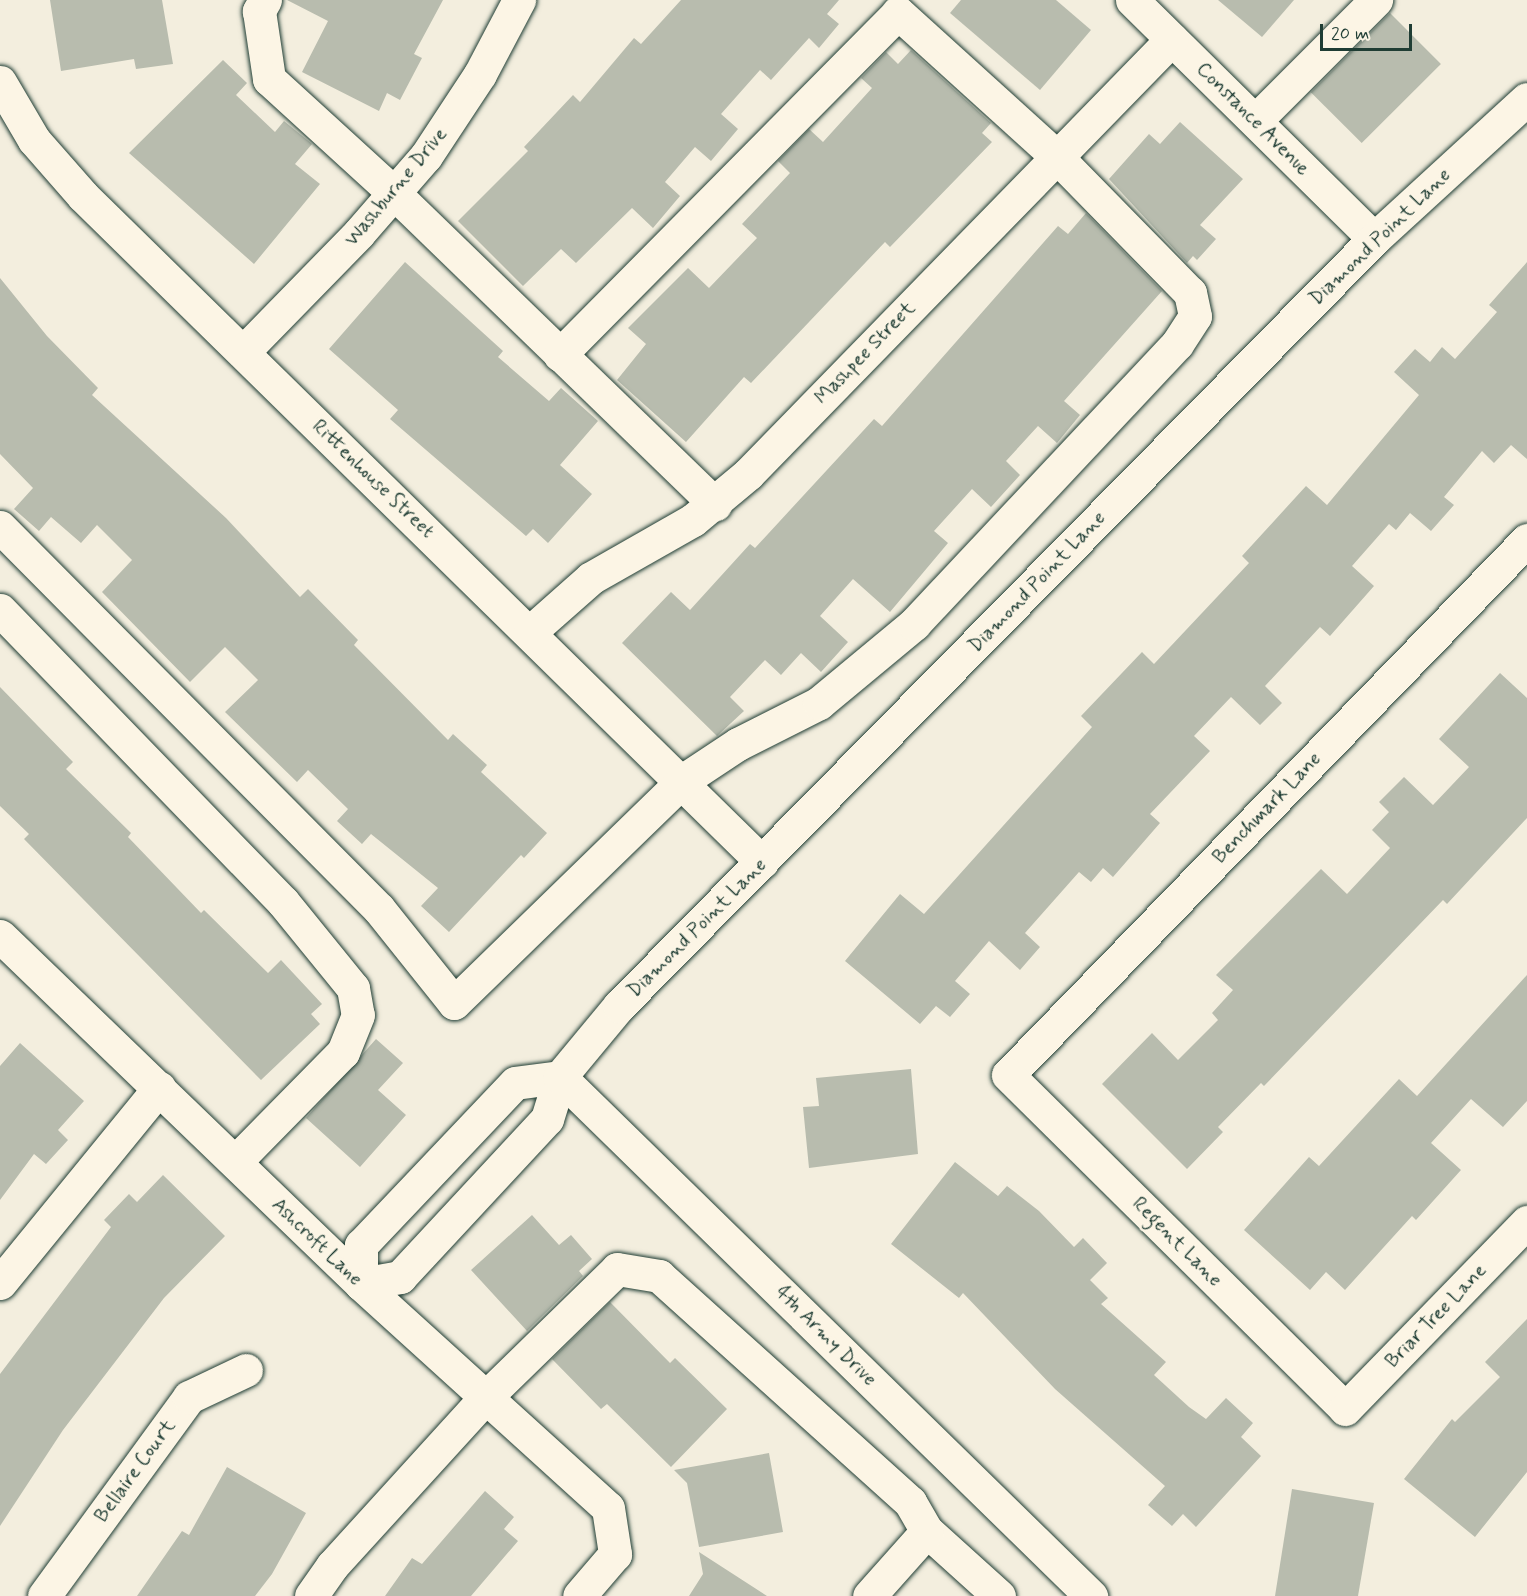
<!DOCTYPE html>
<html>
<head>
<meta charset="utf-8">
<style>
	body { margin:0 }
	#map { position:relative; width:1527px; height:1596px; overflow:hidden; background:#f3eede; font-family:Mynerve,sans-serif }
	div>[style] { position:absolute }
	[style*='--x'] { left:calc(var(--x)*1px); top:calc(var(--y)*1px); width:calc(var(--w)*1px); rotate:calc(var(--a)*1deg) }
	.building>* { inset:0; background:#b8bcae; transform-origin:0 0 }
	.roads { filter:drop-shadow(0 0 2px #1f3d34) drop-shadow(0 0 2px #1f3d34) }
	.minor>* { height:33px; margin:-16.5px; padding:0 16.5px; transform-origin:16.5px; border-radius:16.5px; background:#fcf5e5 }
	span { translate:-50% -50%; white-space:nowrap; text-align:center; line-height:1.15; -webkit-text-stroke:5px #fcf5e5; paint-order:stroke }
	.street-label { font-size:20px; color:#1f3d34 }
	.scale { position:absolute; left:1320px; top:24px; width:92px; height:27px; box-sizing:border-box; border:3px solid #1f3d34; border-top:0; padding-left:8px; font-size:18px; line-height:21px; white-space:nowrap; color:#1f3d34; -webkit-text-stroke:4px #fcf5e5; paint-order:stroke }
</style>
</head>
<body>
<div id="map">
	<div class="building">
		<div style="clip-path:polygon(50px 0,162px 0,173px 64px,136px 69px,134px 59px,61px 71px)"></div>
		<div style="clip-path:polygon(287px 0,443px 0,414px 54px,422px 58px,400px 100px,387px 93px,379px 111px,302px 72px,328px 21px)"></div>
		<div style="clip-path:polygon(681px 0,839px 0,827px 14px,839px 24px,819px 48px,809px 38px,771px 80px,760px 70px,721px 114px,738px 129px,711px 161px,695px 147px,665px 182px,680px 196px,653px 228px,632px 208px,576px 263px,561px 249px,523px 286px,458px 221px,528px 151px,524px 147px,573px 95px,580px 102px,634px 38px,641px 44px)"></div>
		<div style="clip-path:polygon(961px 0,1056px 0,1091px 30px,1040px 90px,950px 13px)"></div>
		<div style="clip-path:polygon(1218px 0,1294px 0,1262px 37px)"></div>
		<div style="left:1390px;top:13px;width:72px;height:112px;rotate:45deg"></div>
		<div style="clip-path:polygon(911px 50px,991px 123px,982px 133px,992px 142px,890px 247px,885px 242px,751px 383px,744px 377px,686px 442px,617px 380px,646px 344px,628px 328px,688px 268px,709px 288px,757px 238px,742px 224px,790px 173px,778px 161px,809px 129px,823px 142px,872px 88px,861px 78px,886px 52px,898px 64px)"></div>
		<div style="clip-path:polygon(223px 60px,247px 83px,236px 95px,275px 132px,284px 121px,312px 144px,295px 164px,320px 184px,254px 264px,129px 153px)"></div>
		<div style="clip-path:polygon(1180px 122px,1243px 179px,1200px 225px,1216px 239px,1197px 260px,1193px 256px,1187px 263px,1109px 179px,1149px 134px,1160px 144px)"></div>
		<div style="clip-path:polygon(1086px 213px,1162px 291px,1064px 401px,1080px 415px,1057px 443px,1038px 426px,1006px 461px,1020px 475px,991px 507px,972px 489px,934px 531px,948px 543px,890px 612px,853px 579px,820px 616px,848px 642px,821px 672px,801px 653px,781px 675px,765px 660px,730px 697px,744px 711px,717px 736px,622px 643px,671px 592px,690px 610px,750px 544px,755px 548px,874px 419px,882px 426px,1058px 226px,1068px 234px)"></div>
		<div style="clip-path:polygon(405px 262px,503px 351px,498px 357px,549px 401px,561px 388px,598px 421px,560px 465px,592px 494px,548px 543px,533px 529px,526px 536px,390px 419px,398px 410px,329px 349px)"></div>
		<div style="clip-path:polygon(1527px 262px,1527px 459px,1511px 445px,1494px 463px,1482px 451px,1444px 497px,1454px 505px,1431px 531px,1410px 513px,1396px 530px,1389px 524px,1352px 566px,1374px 586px,1330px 636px,1320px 627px,1265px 686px,1282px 703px,1260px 725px,1231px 697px,1194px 736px,1210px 751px,1150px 814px,1160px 823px,1113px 877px,1103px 868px,1091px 882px,1079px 872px,1025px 933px,1040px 947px,1020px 970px,989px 941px,955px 981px,970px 994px,950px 1017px,936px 1006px,920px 1024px,845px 961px,900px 894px,924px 914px,1092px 727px,1081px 716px,1142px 652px,1154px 664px,1249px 563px,1242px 556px,1306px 486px,1327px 505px,1419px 395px,1394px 372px,1415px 349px,1430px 362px,1442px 347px,1455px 359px,1497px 312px,1489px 305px)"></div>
		<div style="clip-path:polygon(0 278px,47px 336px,98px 388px,92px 395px,226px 518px,300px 597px,308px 589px,358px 640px,354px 645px,448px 740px,453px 734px,487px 765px,481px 772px,547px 833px,524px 858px,521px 855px,449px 932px,421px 906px,438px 888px,371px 834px,362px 844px,337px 821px,348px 809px,308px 770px,297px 782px,225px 712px,258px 680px,225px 647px,190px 682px,102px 592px,132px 560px,97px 525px,81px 543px,51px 517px,39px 531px,14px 509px,33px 488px,0 454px)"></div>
		<div style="clip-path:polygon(1500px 673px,1527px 698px,1527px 818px,1447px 904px,1443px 900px,1264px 1086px,1261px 1083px,1218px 1127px,1223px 1132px,1187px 1169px,1102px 1084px,1152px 1033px,1178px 1060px,1218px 1020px,1212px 1013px,1233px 990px,1216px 975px,1321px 869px,1347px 894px,1390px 848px,1372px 830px,1389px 812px,1379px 802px,1404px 777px,1433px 805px,1469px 767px,1439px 739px)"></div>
		<div style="clip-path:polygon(0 687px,73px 762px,66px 769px,131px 833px,128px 837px,201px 913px,204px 910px,268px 973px,281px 960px,322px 1004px,311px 1014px,320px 1024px,261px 1080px,24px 839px,29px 834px,0 806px)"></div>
		<div style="clip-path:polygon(1527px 975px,1527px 1101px,1503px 1127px,1471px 1099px,1431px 1143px,1461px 1170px,1416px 1220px,1412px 1216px,1345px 1290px,1326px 1272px,1310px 1290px,1244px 1230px,1309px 1157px,1319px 1166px,1399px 1079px,1417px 1096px)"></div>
		<div style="clip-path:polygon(376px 1039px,403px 1063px,378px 1090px,406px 1115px,360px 1167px,306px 1118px)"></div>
		<div style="clip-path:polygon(20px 1043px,84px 1101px,58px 1130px,68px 1140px,46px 1164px,34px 1154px,0 1200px,0 1066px)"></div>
		<div style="clip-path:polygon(911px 1069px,918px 1154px,809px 1168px,803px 1107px,819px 1106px,816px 1078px)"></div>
		<div style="clip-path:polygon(955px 1162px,998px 1196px,1007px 1186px,1039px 1211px,1074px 1247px,1083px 1238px,1107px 1263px,1090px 1280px,1108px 1298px,1101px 1304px,1166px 1362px,1154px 1375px,1189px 1407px,1206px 1419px,1226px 1398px,1253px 1423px,1241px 1437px,1261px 1456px,1196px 1527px,1183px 1514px,1172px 1526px,1148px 1505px,1165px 1486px,1055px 1389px,963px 1293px,959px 1298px,891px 1244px)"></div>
		<div style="clip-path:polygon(163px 1175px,225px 1236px,164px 1298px,63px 1430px,0 1526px,0 1374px,111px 1227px,104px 1220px,129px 1194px,137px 1202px)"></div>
		<div style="clip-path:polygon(532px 1215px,559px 1245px,571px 1235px,592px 1259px,579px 1271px,583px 1276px,527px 1331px,471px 1270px)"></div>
		<div style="clip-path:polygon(610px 1302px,670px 1363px,675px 1358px,727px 1409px,671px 1467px,607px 1404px,601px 1409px,552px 1359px)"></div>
		<div style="clip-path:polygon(1527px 1319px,1527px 1472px,1475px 1537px,1404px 1479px,1452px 1419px,1455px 1422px,1500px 1377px,1485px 1362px)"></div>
		<div style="clip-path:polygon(769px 1453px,783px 1532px,699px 1547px,687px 1483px,674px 1470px)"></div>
		<div style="clip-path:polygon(227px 1467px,306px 1513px,272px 1574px,255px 1596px,137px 1596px,182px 1531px,189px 1535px)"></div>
		<div style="clip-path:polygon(1292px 1489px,1374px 1503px,1358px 1596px,1275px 1596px)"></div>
		<div style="clip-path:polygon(485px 1491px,514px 1517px,504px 1529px,518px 1541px,471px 1596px,385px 1596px,412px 1558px,422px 1564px)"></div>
		<div style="clip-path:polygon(699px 1552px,767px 1596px,689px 1596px,703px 1574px)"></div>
	</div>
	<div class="roads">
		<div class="minor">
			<div style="--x:265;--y:0;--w:13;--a:119"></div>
			<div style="--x:259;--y:11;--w:69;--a:81.6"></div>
			<div style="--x:269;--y:79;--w:171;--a:42.4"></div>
			<div style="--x:395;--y:194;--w:446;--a:44.1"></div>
			<div style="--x:1132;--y:0;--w:340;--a:44.6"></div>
			<div style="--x:0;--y:82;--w:67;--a:59.6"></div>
			<div style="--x:34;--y:140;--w:74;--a:48.8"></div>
			<div style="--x:83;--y:196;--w:951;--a:44.45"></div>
			<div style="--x:1256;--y:120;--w:170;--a:-45"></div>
			<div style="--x:243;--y:352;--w:166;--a:-45.7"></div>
			<div style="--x:359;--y:233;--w:102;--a:-49"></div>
			<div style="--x:426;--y:156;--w:98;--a:-56.6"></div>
			<div style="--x:480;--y:74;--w:84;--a:-62.2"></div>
			<div style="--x:0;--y:527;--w:538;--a:45.23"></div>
			<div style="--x:379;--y:909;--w:120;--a:51.4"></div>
			<div style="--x:454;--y:1003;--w:318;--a:-44.2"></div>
			<div style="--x:682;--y:781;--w:67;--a:-33.5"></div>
			<div style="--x:738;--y:744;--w:91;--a:-26.8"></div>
			<div style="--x:819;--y:703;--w:124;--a:-39.7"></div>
			<div style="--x:914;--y:624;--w:384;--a:-46.8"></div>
			<div style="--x:1177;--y:344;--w:33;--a:-57"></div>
			<div style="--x:1195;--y:316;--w:24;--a:-102"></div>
			<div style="--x:1190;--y:293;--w:190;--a:-134.4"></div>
			<div style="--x:1057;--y:157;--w:215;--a:-137.8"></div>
			<div style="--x:898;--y:13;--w:481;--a:134.7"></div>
			<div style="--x:1527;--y:540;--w:745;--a:134.13"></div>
			<div style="--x:1008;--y:1075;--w:474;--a:44.7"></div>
			<div style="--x:1345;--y:1409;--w:261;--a:-45.8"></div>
			<div style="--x:0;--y:610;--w:407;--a:45.9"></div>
			<div style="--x:283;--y:902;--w:111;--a:50.9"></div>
			<div style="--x:353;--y:988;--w:27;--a:80"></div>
			<div style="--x:358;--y:1015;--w:40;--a:112"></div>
			<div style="--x:343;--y:1052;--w:154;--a:134.5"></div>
			<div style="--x:530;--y:632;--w:81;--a:-41.5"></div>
			<div style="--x:591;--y:578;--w:117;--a:-29.6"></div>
			<div style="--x:693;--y:520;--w:72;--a:-39.9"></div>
			<div style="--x:748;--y:474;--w:607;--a:-45.73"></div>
			<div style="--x:0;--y:936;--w:501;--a:43.95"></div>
			<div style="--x:361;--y:1284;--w:333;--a:42.2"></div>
			<div style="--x:608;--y:1508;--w:47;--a:81.3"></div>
			<div style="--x:615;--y:1554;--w:55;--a:130.6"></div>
			<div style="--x:560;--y:1077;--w:45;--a:172.4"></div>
			<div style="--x:515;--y:1083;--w:224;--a:133.5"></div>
			<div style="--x:361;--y:1245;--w:39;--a:90"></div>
			<div style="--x:361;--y:1284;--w:40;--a:-10"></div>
			<div style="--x:400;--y:1277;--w:216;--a:-47.1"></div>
			<div style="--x:547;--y:1119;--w:44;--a:-72.8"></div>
			<div style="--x:560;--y:1077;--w:92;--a:-50.3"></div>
			<div style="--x:619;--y:1006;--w:1076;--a:-45.45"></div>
			<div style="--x:1374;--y:239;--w:207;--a:-42.5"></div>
			<div style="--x:560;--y:1077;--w:743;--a:44.35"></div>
			<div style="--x:0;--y:1283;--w:252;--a:-50.8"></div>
			<div style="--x:927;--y:1531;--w:97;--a:42.1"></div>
			<div style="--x:44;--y:1596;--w:246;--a:-53.9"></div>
			<div style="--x:189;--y:1397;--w:63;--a:-25.3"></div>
			<div style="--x:311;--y:1596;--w:37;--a:-55"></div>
			<div style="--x:332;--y:1566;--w:229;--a:-47.7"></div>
			<div style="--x:486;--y:1397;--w:183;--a:-44.3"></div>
			<div style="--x:617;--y:1269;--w:43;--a:9.5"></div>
			<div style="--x:659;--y:1276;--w:338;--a:42"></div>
			<div style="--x:910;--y:1502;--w:34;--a:60"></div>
			<div style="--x:927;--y:1531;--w:87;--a:131.7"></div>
		</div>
	</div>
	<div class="street-label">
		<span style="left:1253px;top:119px;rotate:45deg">Constance Avenue</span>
		<span style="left:396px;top:187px;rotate:-50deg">Washburne Drive</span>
		<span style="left:1380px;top:237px;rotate:-44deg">Diamond Point Lane</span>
		<span style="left:865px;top:353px;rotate:-46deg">Mashpee Street</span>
		<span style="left:373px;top:479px;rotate:44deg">Rittenhouse Street</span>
		<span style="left:1037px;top:582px;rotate:-46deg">Diamond Point Lane</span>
		<span style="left:1267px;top:808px;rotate:-46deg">Benchmark Lane</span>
		<span style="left:697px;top:928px;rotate:-45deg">Diamond Point Lane</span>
		<span style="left:317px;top:1242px;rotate:44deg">Ashcroft Lane</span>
		<span style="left:1177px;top:1242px;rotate:45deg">Regent Lane</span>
		<span style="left:1436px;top:1316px;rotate:-46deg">Briar Tree Lane</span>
		<span style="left:826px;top:1336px;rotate:45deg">4th Army Drive</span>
		<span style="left:135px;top:1471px;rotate:-54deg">Bellaire Court</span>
	</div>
	<div class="scale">20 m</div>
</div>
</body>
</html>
